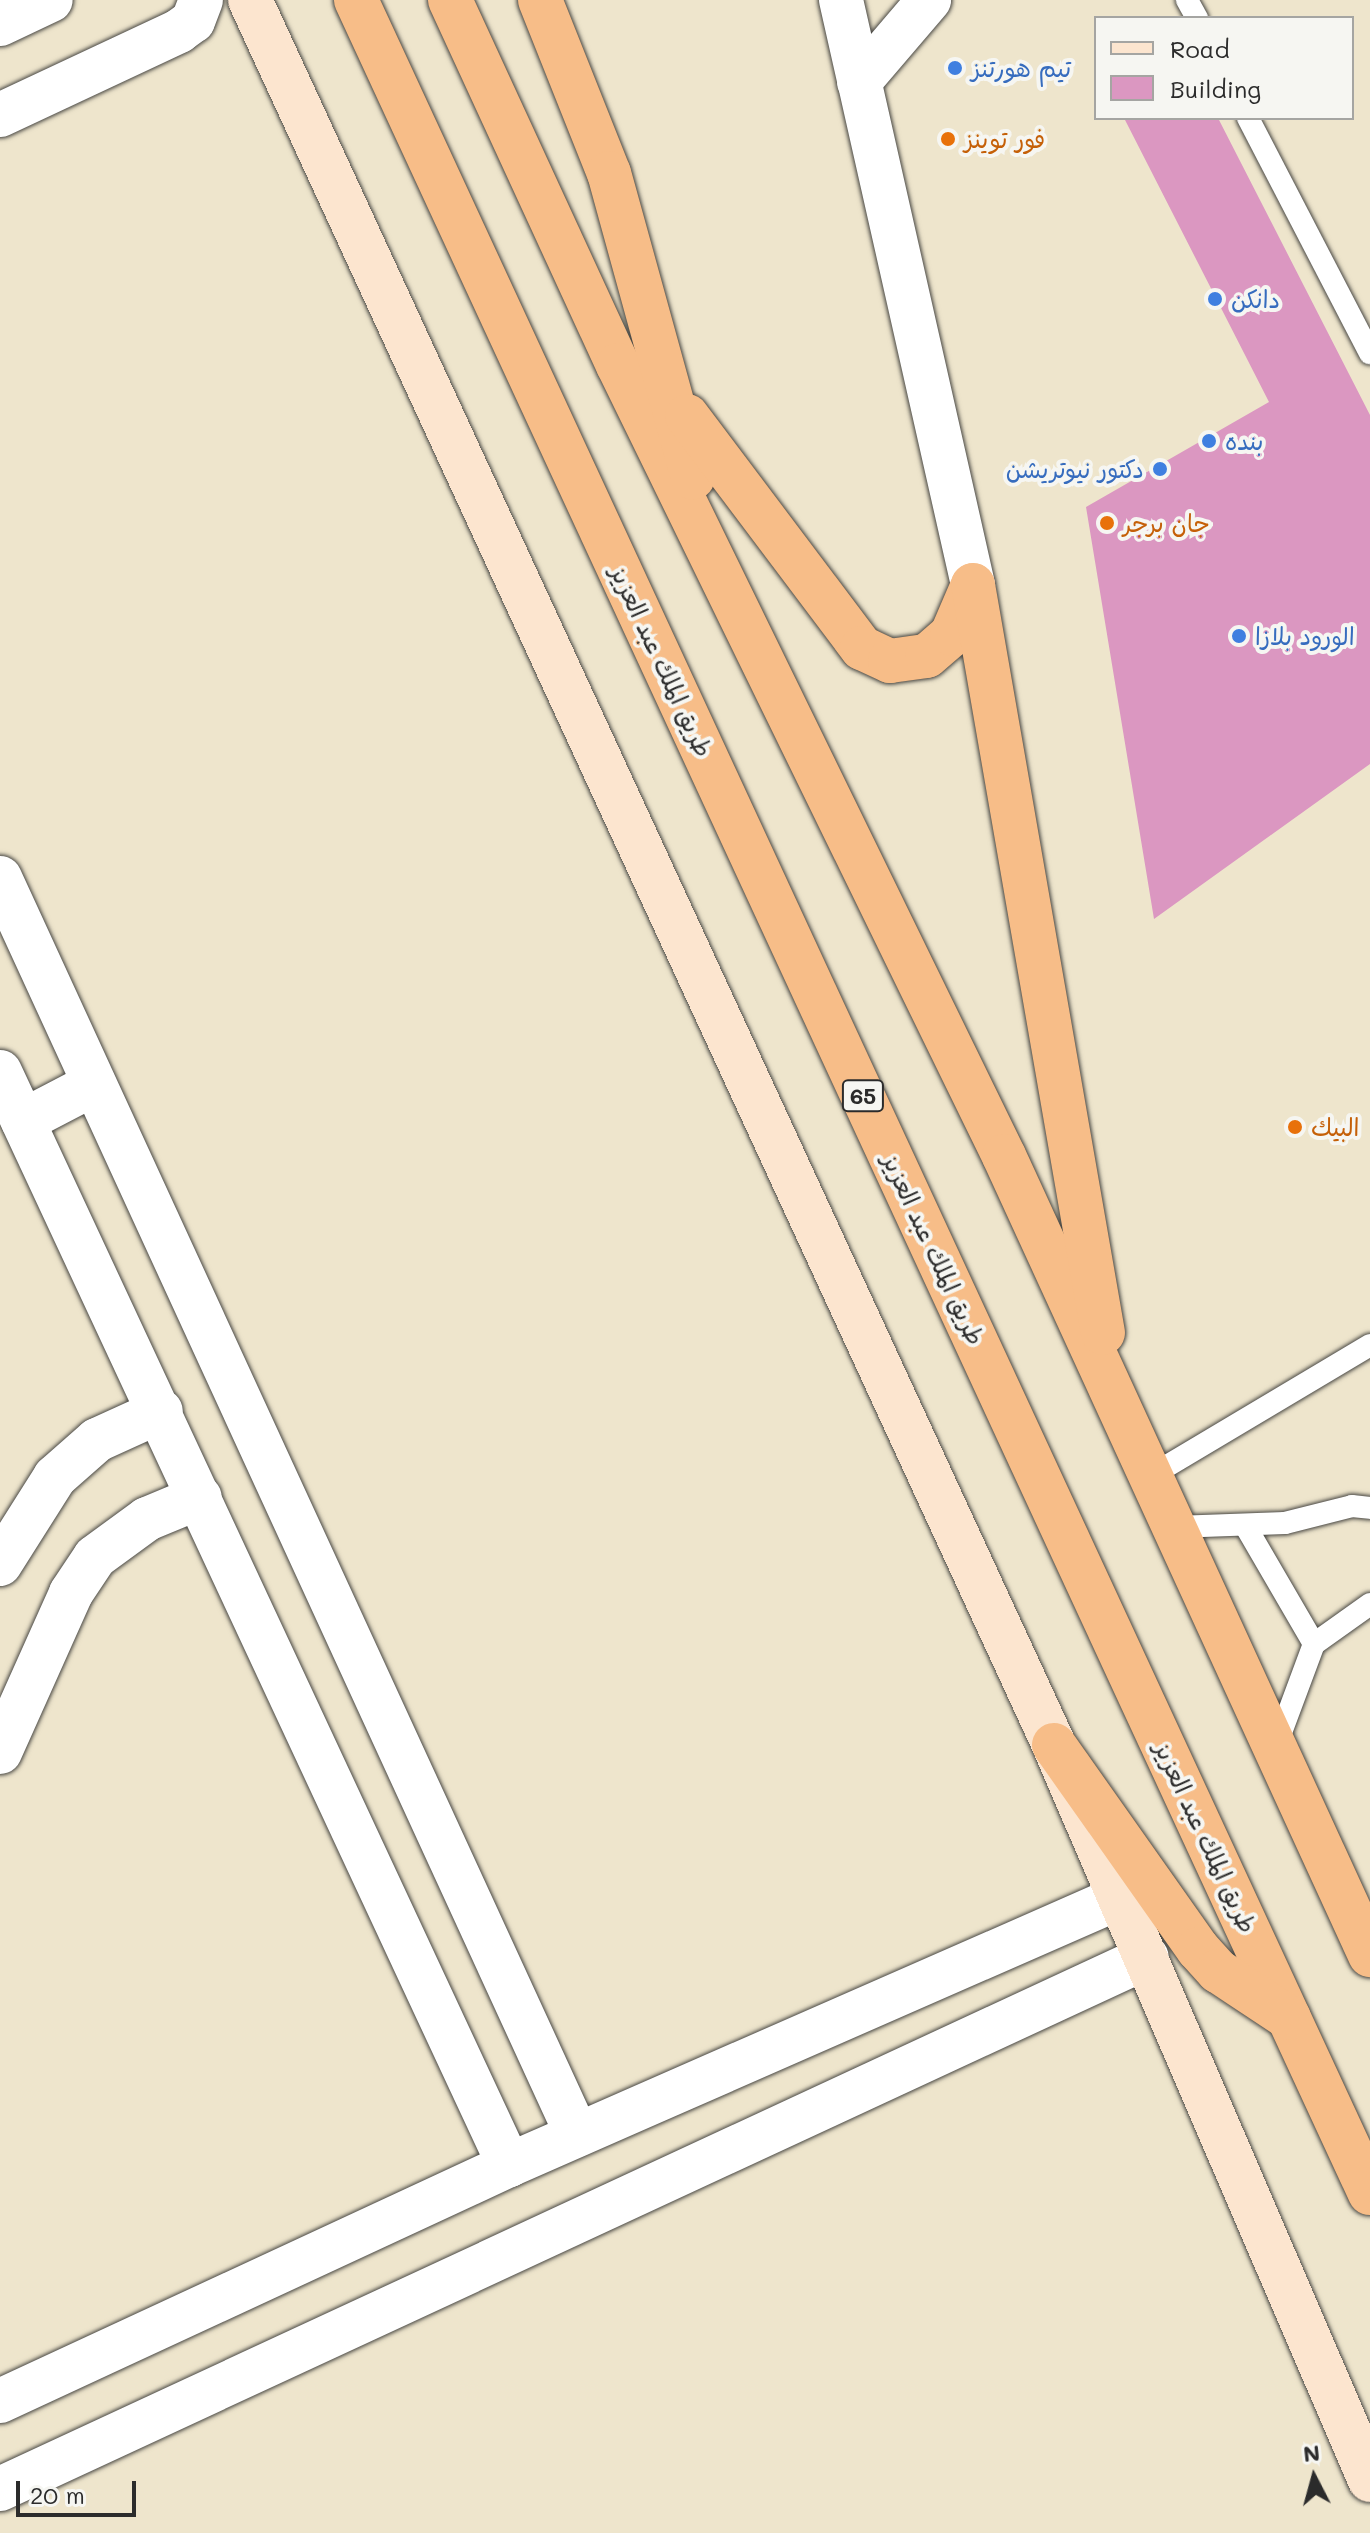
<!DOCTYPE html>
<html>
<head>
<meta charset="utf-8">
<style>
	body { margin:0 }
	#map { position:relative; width:1370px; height:2533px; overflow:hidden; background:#eee5cc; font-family:Mali,"Playpen Sans Arabic",sans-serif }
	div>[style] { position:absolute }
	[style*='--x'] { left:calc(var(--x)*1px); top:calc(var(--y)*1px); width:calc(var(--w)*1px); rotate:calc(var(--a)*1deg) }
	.building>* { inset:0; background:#db97c1 }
	.roads { filter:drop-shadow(0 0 2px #484743) drop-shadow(0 0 2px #484743) }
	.lane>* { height:22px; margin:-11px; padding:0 11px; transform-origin:11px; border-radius:11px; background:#fff }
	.street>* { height:44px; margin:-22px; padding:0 22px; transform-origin:22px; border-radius:22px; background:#fff }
	.secondary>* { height:44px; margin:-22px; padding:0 22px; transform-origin:22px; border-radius:22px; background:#fce5cf }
	.highway>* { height:44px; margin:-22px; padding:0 22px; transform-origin:22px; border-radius:22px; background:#f7bd88 }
	.dots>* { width:22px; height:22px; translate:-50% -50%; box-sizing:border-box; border:4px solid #f6f6f2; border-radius:50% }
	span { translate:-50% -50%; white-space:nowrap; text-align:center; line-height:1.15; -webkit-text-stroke:8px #f6f6f2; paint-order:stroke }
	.shield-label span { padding:2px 6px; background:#f6f6f2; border:2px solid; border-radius:6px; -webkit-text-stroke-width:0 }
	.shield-label { font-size:22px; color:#2b2b2b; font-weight:700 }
	.shop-label { font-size:24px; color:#366cbe }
	.left { translate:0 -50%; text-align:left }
	.right { translate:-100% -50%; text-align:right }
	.food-label { font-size:24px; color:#c56008 }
	.street-label { font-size:24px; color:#2b2b2b }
	.legend { position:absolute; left:1094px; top:16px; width:260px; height:104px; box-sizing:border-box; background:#f6f6f2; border:2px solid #a5a5a2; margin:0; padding:10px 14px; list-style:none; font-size:24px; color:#2b2b2b }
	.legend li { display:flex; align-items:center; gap:16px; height:40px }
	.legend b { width:40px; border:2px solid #a5a5a2 }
	.north { position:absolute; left:1274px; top:2437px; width:80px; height:80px; -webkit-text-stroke:6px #f6f6f2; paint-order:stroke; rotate:354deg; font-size:22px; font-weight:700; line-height:32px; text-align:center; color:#2b2b2b }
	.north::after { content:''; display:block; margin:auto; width:28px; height:36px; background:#2b2b2b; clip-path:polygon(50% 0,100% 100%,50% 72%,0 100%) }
	.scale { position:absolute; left:16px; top:2481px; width:120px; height:36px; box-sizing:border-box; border:4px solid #2b2b2b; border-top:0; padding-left:10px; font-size:24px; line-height:28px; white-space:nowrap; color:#2b2b2b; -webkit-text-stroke:6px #f6f6f2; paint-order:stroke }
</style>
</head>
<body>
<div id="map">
	<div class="building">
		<div style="clip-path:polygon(1124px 118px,1218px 118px,1370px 415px,1370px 764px,1154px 919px,1086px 507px,1269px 402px)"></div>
	</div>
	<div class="roads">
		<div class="lane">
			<div style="--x:1187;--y:0;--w:21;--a:61"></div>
			<div style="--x:1248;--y:118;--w:265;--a:62.6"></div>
			<div style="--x:1152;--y:1475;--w:254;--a:-30.8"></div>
			<div style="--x:1175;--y:1527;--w:110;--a:-2.1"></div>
			<div style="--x:1285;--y:1523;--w:69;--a:-14.2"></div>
			<div style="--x:1352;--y:1506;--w:18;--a:6"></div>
			<div style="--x:1246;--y:1527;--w:135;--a:59.8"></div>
			<div style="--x:1276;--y:1746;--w:109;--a:-69.6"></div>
			<div style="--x:1314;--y:1644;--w:69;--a:-35.5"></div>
		</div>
		<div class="street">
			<div style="--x:841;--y:0;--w:600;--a:77.28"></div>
			<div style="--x:0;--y:24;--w:56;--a:-25.2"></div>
			<div style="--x:859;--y:82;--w:108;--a:-49.5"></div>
			<div style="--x:0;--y:115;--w:198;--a:-25.1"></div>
			<div style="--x:179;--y:31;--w:17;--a:-36"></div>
			<div style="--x:193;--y:21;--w:22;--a:-69"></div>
			<div style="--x:0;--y:878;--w:1383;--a:65.34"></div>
			<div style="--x:0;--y:1072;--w:1206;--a:65.03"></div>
			<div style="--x:23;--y:1121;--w:80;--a:-27.5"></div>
			<div style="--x:0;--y:1564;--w:103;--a:-57.7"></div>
			<div style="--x:55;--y:1477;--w:56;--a:-41.4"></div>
			<div style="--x:97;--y:1440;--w:70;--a:-24.4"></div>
			<div style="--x:0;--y:1752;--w:174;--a:-65.9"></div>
			<div style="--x:71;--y:1593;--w:43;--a:-56.3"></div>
			<div style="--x:95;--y:1557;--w:64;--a:-36.2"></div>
			<div style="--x:147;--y:1519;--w:57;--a:-22.5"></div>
			<div style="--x:0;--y:2401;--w:561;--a:-24.87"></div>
			<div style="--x:509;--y:2165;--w:665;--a:-23.67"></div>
			<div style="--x:0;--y:2489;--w:1264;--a:-24.88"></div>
		</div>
		<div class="secondary">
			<div style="--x:250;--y:0;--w:1921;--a:65.26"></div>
			<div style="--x:1054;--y:1745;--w:800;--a:66.74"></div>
		</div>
		<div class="highway">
			<div style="--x:356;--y:0;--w:2416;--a:65.19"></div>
			<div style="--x:450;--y:0;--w:402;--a:65.3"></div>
			<div style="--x:618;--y:365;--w:880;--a:63.99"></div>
			<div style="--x:1004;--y:1156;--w:879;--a:65.39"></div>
			<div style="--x:540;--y:0;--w:186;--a:68.3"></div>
			<div style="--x:609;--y:173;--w:316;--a:74.6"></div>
			<div style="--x:687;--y:416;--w:291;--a:53"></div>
			<div style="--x:862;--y:648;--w:31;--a:25"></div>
			<div style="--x:890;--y:661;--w:37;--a:-8"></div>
			<div style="--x:927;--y:656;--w:33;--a:-41"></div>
			<div style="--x:952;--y:634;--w:53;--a:-66.8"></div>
			<div style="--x:973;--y:585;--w:759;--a:80.14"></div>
			<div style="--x:1054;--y:1745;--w:250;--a:54.8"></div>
			<div style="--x:1198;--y:1949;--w:30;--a:48"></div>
			<div style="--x:1218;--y:1971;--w:85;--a:33.5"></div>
		</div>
	</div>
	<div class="dots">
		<div style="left:955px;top:68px;background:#3f7fe0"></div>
		<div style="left:948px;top:139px;background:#e8710a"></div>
		<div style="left:1215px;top:299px;background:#3f7fe0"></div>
		<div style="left:1209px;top:441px;background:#3f7fe0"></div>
		<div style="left:1160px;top:469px;background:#3f7fe0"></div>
		<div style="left:1107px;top:523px;background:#e8710a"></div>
		<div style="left:1239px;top:636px;background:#3f7fe0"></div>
		<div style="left:1295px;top:1127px;background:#e8710a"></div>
	</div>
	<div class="shield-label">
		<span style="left:863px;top:1096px">65</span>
	</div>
	<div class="shop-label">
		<span class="left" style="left:971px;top:68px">تيم هورتنز</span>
		<span class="left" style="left:1231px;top:299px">دانكن</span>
		<span class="left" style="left:1225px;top:441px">بنده</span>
		<span class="right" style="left:1144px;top:469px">دكتور نيوتريشن</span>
		<span class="left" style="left:1255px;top:636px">الورود بلازا</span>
	</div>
	<div class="food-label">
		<span class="left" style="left:964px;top:139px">فور توينز</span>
		<span class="left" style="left:1123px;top:523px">جان برجر</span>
		<span class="left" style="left:1311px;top:1127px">البيك</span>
	</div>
	<div class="street-label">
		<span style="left:662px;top:661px;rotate:65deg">طريق الملك عبد العزيز</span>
		<span style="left:934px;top:1249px;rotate:65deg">طريق الملك عبد العزيز</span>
		<span style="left:1206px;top:1837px;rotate:65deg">طريق الملك عبد العزيز</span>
	</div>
	<ul class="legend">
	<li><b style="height:10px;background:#fce5cf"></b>Road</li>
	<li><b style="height:22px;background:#db97c1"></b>Building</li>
	</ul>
	<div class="north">N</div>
	<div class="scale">20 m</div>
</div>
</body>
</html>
